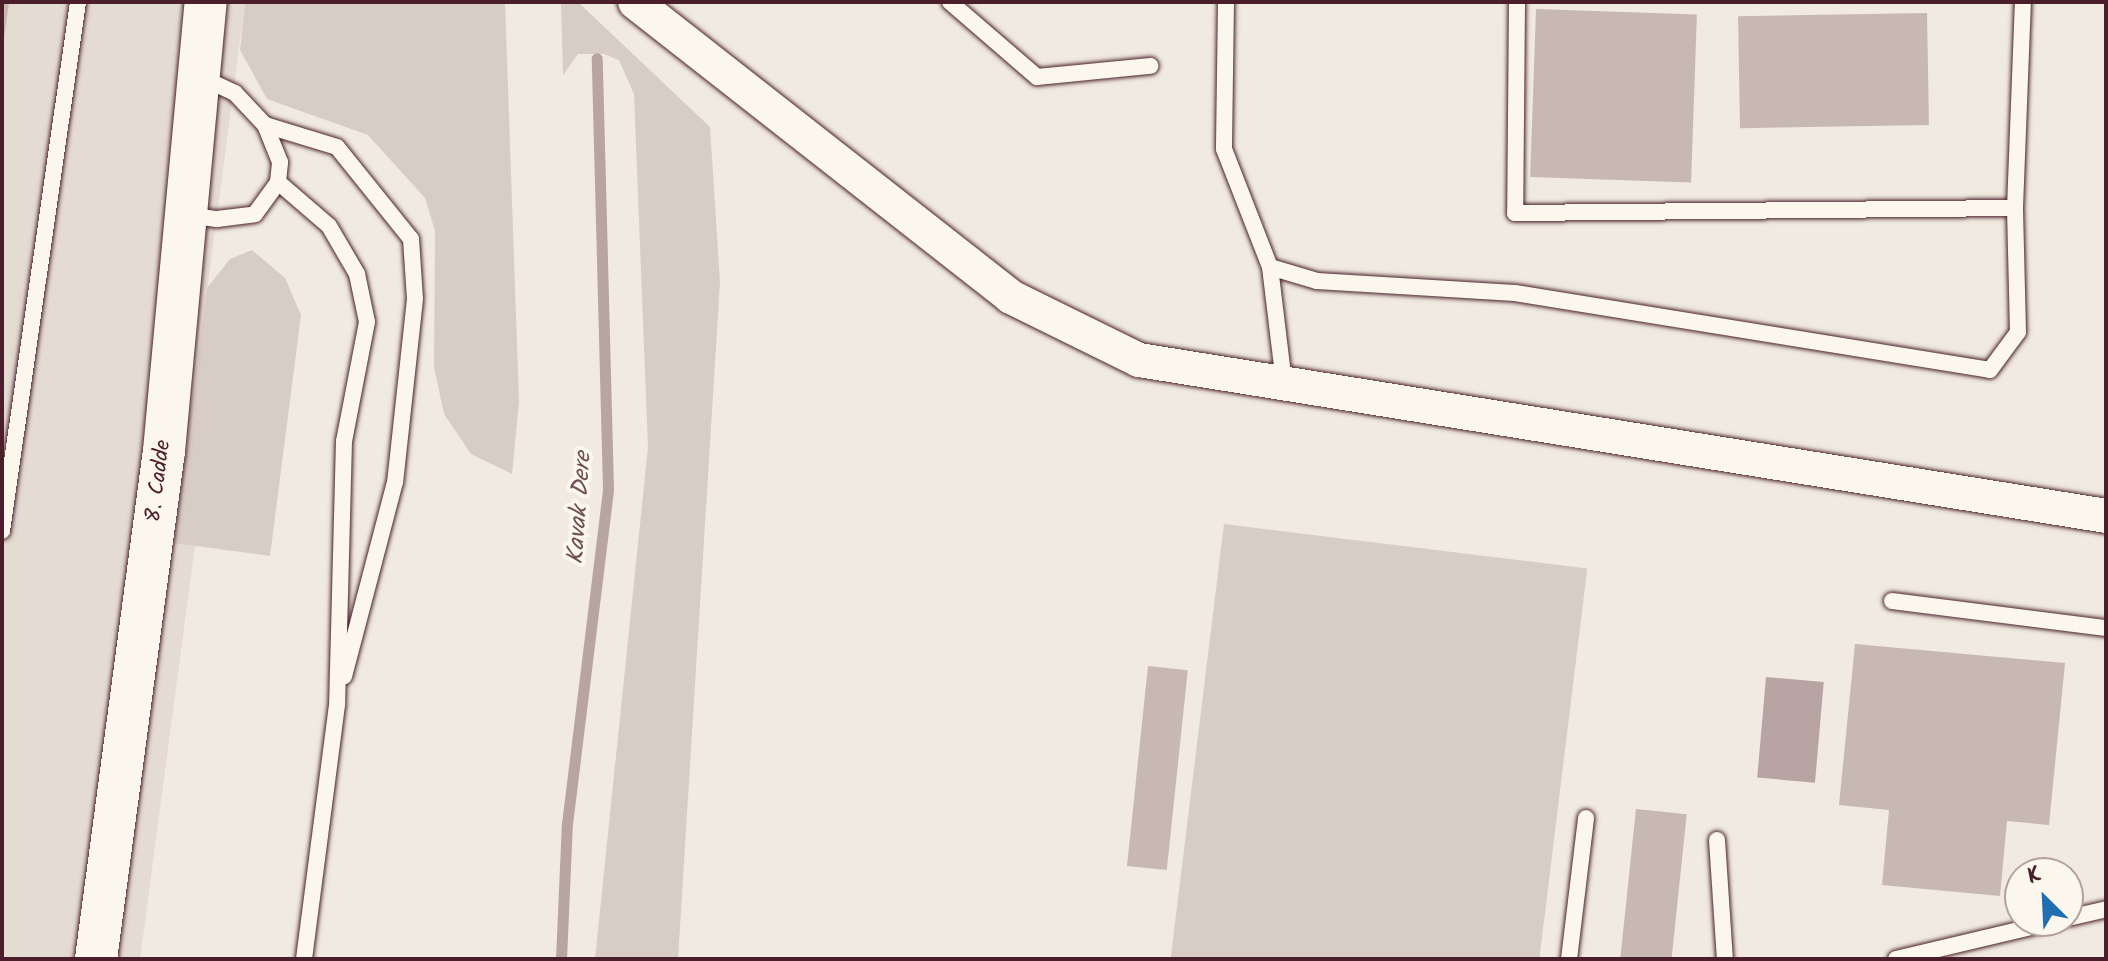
<!DOCTYPE html>
<html>
<head>
<meta charset="utf-8">
<style>
	body { margin:0 }
	#map { position:relative; width:2108px; height:961px; overflow:hidden; background:#f0eae0; font-family:Kalam,sans-serif }
	div>[style] { position:absolute }
	[style*='--x'] { left:calc(var(--x)*1px); top:calc(var(--y)*1px); width:calc(var(--w)*1px); rotate:calc(var(--a)*1deg) }
	.built>* { inset:0; background:#e4dbd2 }
	.green>* { inset:0; background:#d8ccc6; transform-origin:0 0 }
	.water>* { inset:0; background:#b8a4a2; transform-origin:0 0 }
	.stream>* { height:11px; margin:-5.5px; padding:0 5.5px; transform-origin:5.5px; border-radius:5.5px; background:#b8a4a2 }
	.building>* { inset:0; background:#c8b8b3; transform-origin:0 0 }
	.roads { filter:drop-shadow(0 0 2px #4a1f2b) drop-shadow(0 0 2px #4a1f2b) }
	.service>* { height:16px; margin:-8px; padding:0 8px; transform-origin:8px; border-radius:8px; background:#fbf7ec }
	.minor>* { height:34px; margin:-17px; padding:0 17px; transform-origin:17px; border-radius:17px; background:#fbf7ec }
	.tertiary>* { height:42px; margin:-21px; padding:0 21px; transform-origin:21px; border-radius:21px; background:#fbf7ec }
	span { translate:-50% -50%; white-space:nowrap; text-align:center; line-height:1.15; -webkit-text-stroke:8px #fbf7ec; paint-order:stroke }
	.street-label { font-size:22px; color:#4a1f2b }
	.water-label { font-size:24px; color:#704e55; font-style:italic }
	.frame { position:absolute; inset:0; border:4px solid #4a1f2b; pointer-events:none }
	.north { position:absolute; left:2004px; top:857px; width:80px; height:80px; box-sizing:border-box; background:#fbf7ec; border:2px solid #b4a19f; border-radius:50%; rotate:336deg; font-size:22px; font-weight:700; line-height:32px; text-align:center; color:#4a1f2b }
	.north::after { content:''; display:block; margin:auto; width:28px; height:36px; background:#1f6fb2; clip-path:polygon(50% 0,100% 100%,50% 72%,0 100%) }
</style>
</head>
<body>
<div id="map">
	<div class="built">
		<div style="clip-path:polygon(2px 2px,245px 2px,174px 542px,195px 546px,140px 959px,2px 959px)"></div>
	</div>
	<div class="green">
		<div style="clip-path:polygon(245px 2px,505px 2px,519px 402px,512px 474px,471px 454px,444px 414px,434px 367px,435px 231px,425px 198px,368px 135px,267px 99px,240px 50px)"></div>
		<div style="clip-path:polygon(561px 2px,578px 2px,710px 127px,720px 282px,678px 959px,595px 959px,648px 447px,634px 94px,619px 60px,604px 54px,578px 54px,563px 75px)"></div>
		<div style="clip-path:polygon(252px 250px,285px 278px,301px 315px,270px 556px,174px 543px,207px 288px,230px 259px)"></div>
		<div style="left:1224px;top:524px;width:366px;height:438px;rotate:7deg"></div>
	</div>
	<div class="water">
		<div style="left:1766px;top:677px;width:58px;height:101px;rotate:5deg"></div>
	</div>
	<div class="stream">
		<div style="--x:561;--y:959;--w:135;--a:-87.5"></div>
		<div style="--x:567;--y:824;--w:337;--a:-83"></div>
		<div style="--x:608;--y:489;--w:431;--a:-91.5"></div>
	</div>
	<div class="building">
		<div style="clip-path:polygon(2px 2px,9px 2px,4px 39px,2px 39px)"></div>
		<div style="left:1536px;top:9px;width:161px;height:168px;rotate:2deg"></div>
		<div style="left:1927px;top:13px;width:112px;height:189px;rotate:89deg"></div>
		<div style="clip-path:polygon(1855px 644px,2065px 663px,2049px 825px,2007px 821px,2000px 896px,1882px 885px,1889px 810px,1839px 805px)"></div>
		<div style="left:1148px;top:666px;width:40px;height:201px;rotate:6deg"></div>
		<div style="left:1636px;top:809px;width:51px;height:151px;rotate:6deg"></div>
	</div>
	<div class="roads">
		<div class="service">
			<div style="--x:950;--y:2;--w:115;--a:40.8"></div>
			<div style="--x:1037;--y:77;--w:114;--a:-5.6"></div>
			<div style="--x:1226;--y:2;--w:147;--a:90.8"></div>
			<div style="--x:1224;--y:149;--w:127;--a:68.7"></div>
			<div style="--x:1270;--y:267;--w:49;--a:16.6"></div>
			<div style="--x:1317;--y:281;--w:198;--a:3.5"></div>
			<div style="--x:1515;--y:293;--w:481;--a:9.2"></div>
			<div style="--x:1990;--y:370;--w:47;--a:-53.6"></div>
			<div style="--x:2018;--y:332;--w:124;--a:-91.4"></div>
			<div style="--x:2015;--y:208;--w:206;--a:-87.8"></div>
			<div style="--x:1517;--y:2;--w:211;--a:90.5"></div>
			<div style="--x:1515;--y:213;--w:500;--a:-0.57"></div>
			<div style="--x:265;--y:125;--w:75;--a:17"></div>
			<div style="--x:337;--y:147;--w:118;--a:51.2"></div>
			<div style="--x:411;--y:239;--w:60;--a:86.2"></div>
			<div style="--x:415;--y:299;--w:184;--a:96.2"></div>
			<div style="--x:395;--y:482;--w:201;--a:104.7"></div>
			<div style="--x:278;--y:182;--w:67;--a:40.8"></div>
			<div style="--x:329;--y:226;--w:56;--a:59.7"></div>
			<div style="--x:357;--y:274;--w:49;--a:78.2"></div>
			<div style="--x:367;--y:322;--w:121;--a:100.9"></div>
			<div style="--x:344;--y:441;--w:264;--a:91.5"></div>
			<div style="--x:337;--y:705;--w:256;--a:97.4"></div>
			<div style="--x:187;--y:215;--w:30;--a:8"></div>
			<div style="--x:217;--y:219;--w:38;--a:-7"></div>
			<div style="--x:255;--y:214;--w:39;--a:-54"></div>
			<div style="--x:278;--y:182;--w:20;--a:-84"></div>
			<div style="--x:280;--y:162;--w:40;--a:-112"></div>
			<div style="--x:265;--y:125;--w:44;--a:-133.2"></div>
			<div style="--x:235;--y:93;--w:38;--a:-155"></div>
			<div style="--x:1270;--y:267;--w:117;--a:83.1"></div>
			<div style="--x:2;--y:531;--w:534;--a:-81.82"></div>
			<div style="--x:1892;--y:601;--w:216;--a:7.2"></div>
			<div style="--x:1717;--y:840;--w:119;--a:86.2"></div>
			<div style="--x:2068;--y:918;--w:39;--a:-13"></div>
			<div style="--x:1569;--y:959;--w:142;--a:-83.1"></div>
			<div style="--x:1896;--y:959;--w:165;--a:-13.3"></div>
		</div>
		<div class="minor">
			<div style="--x:635;--y:2;--w:478;--a:38.1"></div>
			<div style="--x:1011;--y:297;--w:143;--a:26.2"></div>
			<div style="--x:1139;--y:360;--w:980;--a:9.16"></div>
		</div>
		<div class="tertiary">
			<div style="--x:96;--y:959;--w:513;--a:-82.38"></div>
			<div style="--x:164;--y:451;--w:451;--a:-84.7"></div>
		</div>
	</div>
	<div class="street-label">
		<span style="left:159px;top:481px;rotate:-83deg">8. Cadde</span>
	</div>
	<div class="water-label">
		<span style="left:580px;top:508px;rotate:-86deg">Kavak Dere</span>
	</div>
	<div class="frame"></div>
	<div class="north">K</div>
</div>
</body>
</html>
